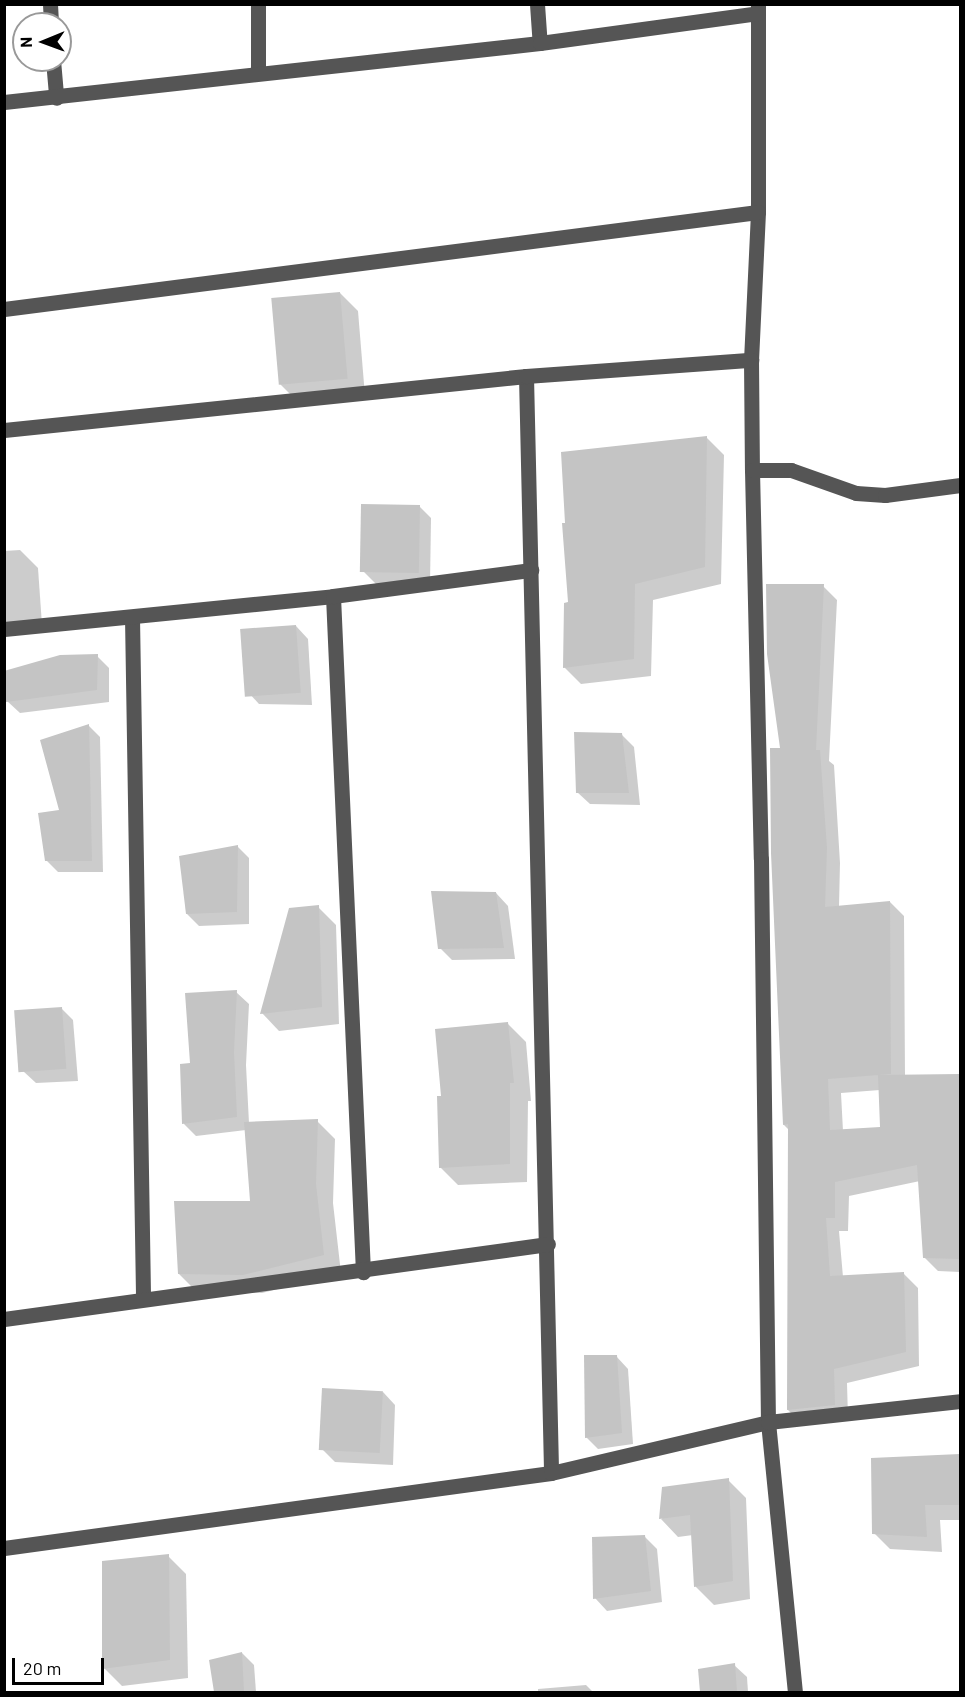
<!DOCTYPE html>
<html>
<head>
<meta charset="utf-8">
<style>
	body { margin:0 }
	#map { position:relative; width:965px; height:1697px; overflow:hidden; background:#fff; font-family:Barlow,sans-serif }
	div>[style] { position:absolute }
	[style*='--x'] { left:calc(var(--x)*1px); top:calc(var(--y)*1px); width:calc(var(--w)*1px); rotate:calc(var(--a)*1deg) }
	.shadow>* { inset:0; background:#0003 }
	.building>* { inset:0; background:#c4c4c4; transform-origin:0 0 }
	.minor>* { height:15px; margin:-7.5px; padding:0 7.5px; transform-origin:7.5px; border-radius:7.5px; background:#555 }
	span { translate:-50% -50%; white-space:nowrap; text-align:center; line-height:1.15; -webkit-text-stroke:4.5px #fff; paint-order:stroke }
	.frame { position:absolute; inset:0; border:6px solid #000; pointer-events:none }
	.north { position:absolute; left:12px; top:12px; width:60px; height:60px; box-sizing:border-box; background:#fff; border:2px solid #999; border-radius:50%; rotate:269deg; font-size:16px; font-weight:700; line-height:24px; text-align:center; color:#000 }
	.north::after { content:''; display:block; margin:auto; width:21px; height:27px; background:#000; clip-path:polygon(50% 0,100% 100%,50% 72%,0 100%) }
	.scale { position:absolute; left:12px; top:1658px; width:92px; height:27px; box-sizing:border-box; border:3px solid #000; border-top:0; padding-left:8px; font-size:18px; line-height:21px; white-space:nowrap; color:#000; -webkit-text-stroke:4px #fff; paint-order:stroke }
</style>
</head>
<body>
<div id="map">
	<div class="shadow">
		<div style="clip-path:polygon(340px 293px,358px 311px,365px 396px,298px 402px,280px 384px)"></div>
		<div style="clip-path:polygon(707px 438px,724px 455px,721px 584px,653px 600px,651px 676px,581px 684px,564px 667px)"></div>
		<div style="clip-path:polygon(419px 506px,431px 518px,430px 585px,376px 584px,364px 572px)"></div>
		<div style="clip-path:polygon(20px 550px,38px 568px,42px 625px,4px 627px,4px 551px)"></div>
		<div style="clip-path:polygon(evenodd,823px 586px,837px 600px,829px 761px,834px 765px,840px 863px,839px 907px,890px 902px,904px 916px,905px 1076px,960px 1075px,960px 1272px,938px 1271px,924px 1257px,920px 1181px,849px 1196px,848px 1231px,839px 1231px,843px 1277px,904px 1274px,918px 1288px,919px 1366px,847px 1383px,848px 1418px,802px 1424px,788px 1410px,789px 1130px,784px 1125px,782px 750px,823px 586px,880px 1090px,881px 1128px,843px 1131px,841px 1093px,880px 1090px)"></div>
		<div style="clip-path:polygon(296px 626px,308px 639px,312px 705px,259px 704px,247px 691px)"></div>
		<div style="clip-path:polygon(97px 656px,109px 668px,109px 702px,20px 713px,7px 701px)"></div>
		<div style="clip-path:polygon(88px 725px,100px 737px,103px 872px,58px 872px,46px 860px)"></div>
		<div style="clip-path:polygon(622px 735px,634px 747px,640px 805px,590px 804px,577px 792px)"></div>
		<div style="clip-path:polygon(237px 846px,249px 858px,249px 924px,199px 926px,187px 914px)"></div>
		<div style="clip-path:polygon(496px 893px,508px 906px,515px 959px,452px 960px,440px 948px)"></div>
		<div style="clip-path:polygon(318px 907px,336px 925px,339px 1024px,279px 1031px,262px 1013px)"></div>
		<div style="clip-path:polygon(236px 992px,249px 1004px,246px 1065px,249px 1123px,317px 1121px,335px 1139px,333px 1203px,341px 1273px,262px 1293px,197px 1292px,179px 1274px,252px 1202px,246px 1130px,196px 1136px,184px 1124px,192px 1064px)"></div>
		<div style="clip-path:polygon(61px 1008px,73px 1020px,78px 1081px,36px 1083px,23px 1071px)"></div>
		<div style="clip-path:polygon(508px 1024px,526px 1042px,531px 1101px,528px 1101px,527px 1182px,458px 1185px,440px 1167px,443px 1097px)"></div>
		<div style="clip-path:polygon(616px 1356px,628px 1369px,633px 1444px,598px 1449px,586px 1437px)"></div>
		<div style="clip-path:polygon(383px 1392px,395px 1405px,393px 1465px,335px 1462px,323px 1450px)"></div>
		<div style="clip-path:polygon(960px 1455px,960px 1520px,940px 1520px,942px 1552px,890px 1549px,874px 1533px,873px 1460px)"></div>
		<div style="clip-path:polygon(728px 1480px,746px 1498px,750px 1599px,714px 1605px,696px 1587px,693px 1535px,678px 1537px,661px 1519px)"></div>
		<div style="clip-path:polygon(645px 1537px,657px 1549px,662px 1602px,607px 1611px,595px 1598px)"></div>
		<div style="clip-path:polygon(168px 1556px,186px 1574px,188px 1678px,122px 1686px,104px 1668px)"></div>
		<div style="clip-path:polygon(242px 1653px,254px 1665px,256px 1692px,215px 1692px,211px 1661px)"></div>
		<div style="clip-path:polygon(734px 1665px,747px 1677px,748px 1692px,701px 1692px,700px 1671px)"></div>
		<div style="clip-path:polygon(586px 1685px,593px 1692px,538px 1692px,538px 1689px)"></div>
	</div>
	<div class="building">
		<div style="left:340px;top:292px;width:87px;height:69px;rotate:85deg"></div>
		<div style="clip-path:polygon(707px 436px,705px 567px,635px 584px,634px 659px,563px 668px,564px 603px,568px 602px,562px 523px,565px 523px,561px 452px)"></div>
		<div style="left:420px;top:505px;width:68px;height:59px;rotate:91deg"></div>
		<div style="clip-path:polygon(766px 584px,824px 584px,816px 750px,820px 750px,827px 848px,825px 907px,890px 901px,891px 1074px,828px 1079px,830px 1130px,880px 1127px,878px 1075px,960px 1074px,960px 1259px,923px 1258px,917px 1165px,835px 1182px,835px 1218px,826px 1218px,830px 1276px,904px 1272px,906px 1352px,834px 1369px,835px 1405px,787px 1410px,788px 1124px,783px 1125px,771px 853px,770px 748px,780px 748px,767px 654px)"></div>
		<div style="left:296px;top:625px;width:68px;height:56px;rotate:86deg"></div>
		<div style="clip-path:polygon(98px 654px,97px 690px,6px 702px,4px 671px,60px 655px)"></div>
		<div style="clip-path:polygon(89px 724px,92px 861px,45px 861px,38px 813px,59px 810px,40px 740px)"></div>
		<div style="clip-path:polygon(574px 732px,622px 733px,629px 793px,576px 793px)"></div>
		<div style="clip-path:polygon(238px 845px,237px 912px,186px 914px,179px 856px)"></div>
		<div style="clip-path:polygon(431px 891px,496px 892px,504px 948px,438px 949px)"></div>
		<div style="clip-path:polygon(319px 905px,322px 1007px,260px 1014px,289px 908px)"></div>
		<div style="clip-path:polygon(237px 990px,234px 1052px,237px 1117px,182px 1124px,180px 1064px,190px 1063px,185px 993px)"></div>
		<div style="left:62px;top:1007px;width:62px;height:48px;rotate:86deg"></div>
		<div style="clip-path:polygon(508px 1022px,514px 1083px,510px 1083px,510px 1164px,439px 1168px,437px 1096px,441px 1096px,435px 1029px)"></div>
		<div style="clip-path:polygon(318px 1119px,316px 1184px,324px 1255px,243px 1275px,178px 1274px,174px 1201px,250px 1201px,244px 1122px)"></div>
		<div style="clip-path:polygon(584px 1355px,617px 1355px,622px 1433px,585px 1438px)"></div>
		<div style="left:322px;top:1388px;width:61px;height:62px;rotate:3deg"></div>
		<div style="clip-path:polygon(960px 1454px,960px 1505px,925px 1505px,927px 1537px,872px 1534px,871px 1458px)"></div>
		<div style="clip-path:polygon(729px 1478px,733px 1581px,694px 1587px,690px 1515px,659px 1519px,662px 1487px)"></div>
		<div style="clip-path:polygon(645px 1535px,651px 1591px,593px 1599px,592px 1537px)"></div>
		<div style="clip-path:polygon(169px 1554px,170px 1660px,102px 1669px,102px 1561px)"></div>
		<div style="clip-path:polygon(242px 1652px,244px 1692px,214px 1692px,209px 1660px)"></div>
		<div style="clip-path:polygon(735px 1663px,737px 1692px,700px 1692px,698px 1669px)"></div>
	</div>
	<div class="minor">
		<div style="--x:50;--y:4;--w:20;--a:87"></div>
		<div style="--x:258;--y:4;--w:69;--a:90"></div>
		<div style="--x:537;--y:4;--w:39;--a:86"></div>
		<div style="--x:758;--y:4;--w:208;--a:90"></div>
		<div style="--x:758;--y:212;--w:148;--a:92.7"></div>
		<div style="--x:751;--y:360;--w:110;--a:89.5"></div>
		<div style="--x:752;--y:470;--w:389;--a:88.7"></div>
		<div style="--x:761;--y:859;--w:563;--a:89.29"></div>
		<div style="--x:768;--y:1422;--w:271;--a:84.3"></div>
		<div style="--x:53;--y:60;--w:38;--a:85"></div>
		<div style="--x:4;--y:102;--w:539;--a:-6.28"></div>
		<div style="--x:540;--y:43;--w:220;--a:-7.8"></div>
		<div style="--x:4;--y:309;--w:760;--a:-7.33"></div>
		<div style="--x:526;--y:376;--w:1097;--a:88.69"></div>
		<div style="--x:4;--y:430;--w:525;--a:-5.91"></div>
		<div style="--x:526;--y:376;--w:226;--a:-4.1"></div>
		<div style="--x:752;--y:470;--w:39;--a:0"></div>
		<div style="--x:791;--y:470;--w:69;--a:19.5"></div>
		<div style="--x:856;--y:493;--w:29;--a:4"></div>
		<div style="--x:885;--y:495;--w:76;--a:-7.6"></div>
		<div style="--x:333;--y:596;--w:677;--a:87.46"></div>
		<div style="--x:132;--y:617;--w:681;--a:89.07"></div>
		<div style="--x:4;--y:629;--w:331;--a:-5.7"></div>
		<div style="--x:333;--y:596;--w:200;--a:-7.5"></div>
		<div style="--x:4;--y:1319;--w:549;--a:-7.85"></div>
		<div style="--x:4;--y:1548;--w:552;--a:-7.81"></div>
		<div style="--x:551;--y:1473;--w:223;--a:-13.2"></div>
		<div style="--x:768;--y:1422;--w:193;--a:-6.2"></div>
	</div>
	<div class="frame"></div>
	<div class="north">N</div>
	<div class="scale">20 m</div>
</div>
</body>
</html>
